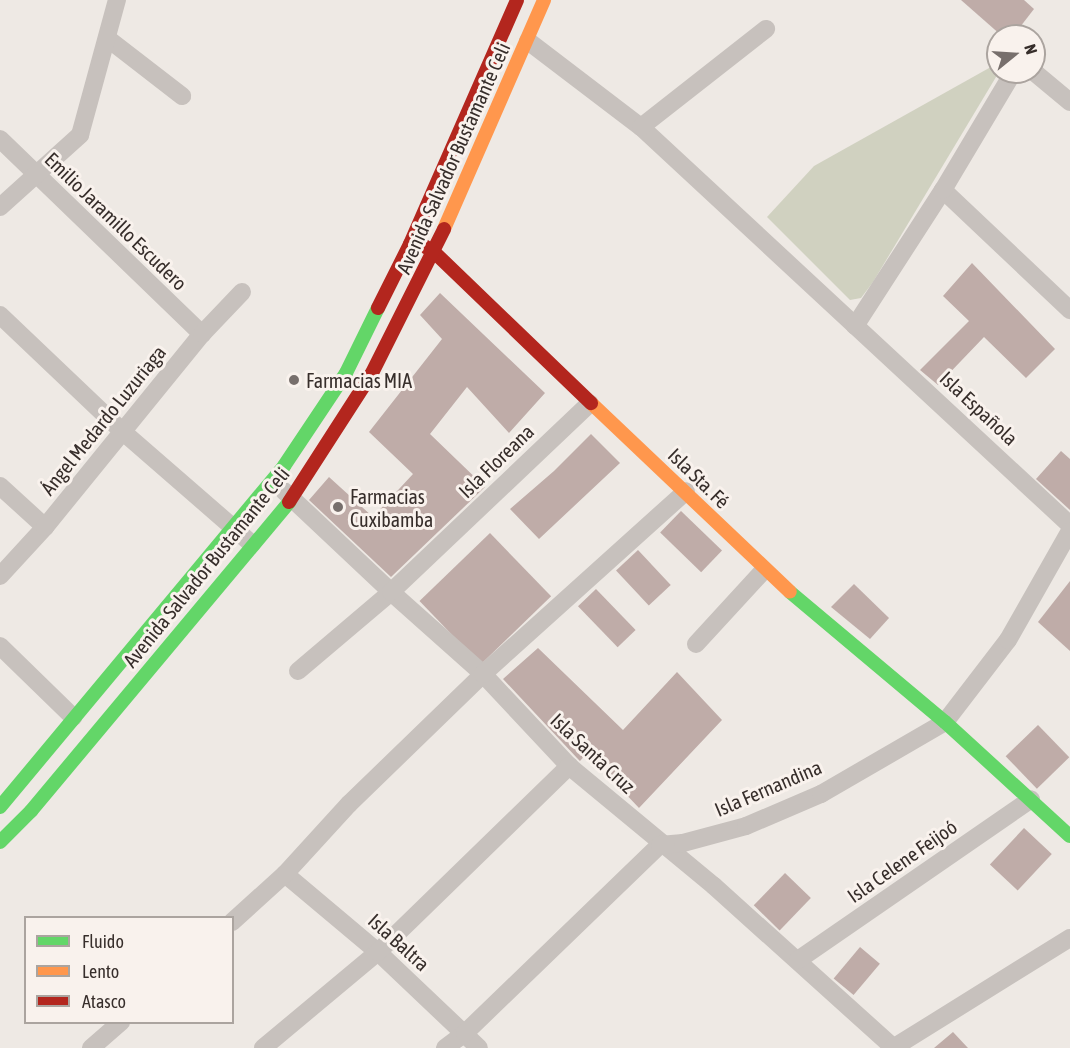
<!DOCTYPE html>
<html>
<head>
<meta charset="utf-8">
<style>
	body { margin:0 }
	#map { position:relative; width:1070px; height:1048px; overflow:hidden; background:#eee9e4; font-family:"Asap Condensed",sans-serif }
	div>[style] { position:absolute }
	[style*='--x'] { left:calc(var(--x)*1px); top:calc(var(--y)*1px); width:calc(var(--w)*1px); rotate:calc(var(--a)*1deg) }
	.green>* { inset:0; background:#d0d1c0 }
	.building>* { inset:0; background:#bfaca8; transform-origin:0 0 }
	.street>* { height:18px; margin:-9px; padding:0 9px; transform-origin:9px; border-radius:9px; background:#c7c1bd }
	.fast>* { height:14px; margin:-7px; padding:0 7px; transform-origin:7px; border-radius:7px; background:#63d668 }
	.slow>* { height:14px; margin:-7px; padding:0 7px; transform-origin:7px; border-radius:7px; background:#ff974d }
	.jam>* { height:14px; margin:-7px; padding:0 7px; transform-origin:7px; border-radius:7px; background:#b3261e }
	.dots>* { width:16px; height:16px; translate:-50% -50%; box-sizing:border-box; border:3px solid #f9f2ed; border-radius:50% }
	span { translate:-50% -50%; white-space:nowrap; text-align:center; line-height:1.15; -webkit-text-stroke:6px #f9f2ed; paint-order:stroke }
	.street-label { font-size:20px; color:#372e2b }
	.poi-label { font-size:20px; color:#372e2b }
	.left { translate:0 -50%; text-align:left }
	.legend { position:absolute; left:24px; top:916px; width:210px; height:108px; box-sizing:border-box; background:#f9f2ed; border:2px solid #aba49f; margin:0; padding:8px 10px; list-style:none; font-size:18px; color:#372e2b }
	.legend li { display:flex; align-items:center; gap:12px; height:30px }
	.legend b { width:30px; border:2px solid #aba49f }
	.north { position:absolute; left:986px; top:24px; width:60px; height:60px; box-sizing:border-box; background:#f9f2ed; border:2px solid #aba49f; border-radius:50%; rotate:72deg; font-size:16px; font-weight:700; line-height:24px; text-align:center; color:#372e2b }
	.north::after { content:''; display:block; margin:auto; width:21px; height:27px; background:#776f6c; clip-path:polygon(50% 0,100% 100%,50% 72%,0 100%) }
</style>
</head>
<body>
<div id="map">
	<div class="green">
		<div style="clip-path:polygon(998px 63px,999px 72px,873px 282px,861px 298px,850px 300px,767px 217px,814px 166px)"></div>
	</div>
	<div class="building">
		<div style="clip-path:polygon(961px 0,1024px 0,1034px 9px,1013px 36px,1002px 36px)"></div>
		<div style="clip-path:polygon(972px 263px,1055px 349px,1026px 378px,984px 337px,938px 385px,920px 370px,969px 321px,943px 296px)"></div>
		<div style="clip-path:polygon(440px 293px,545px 393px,509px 433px,467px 387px,430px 434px,485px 487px,391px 577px,309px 500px,329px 477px,373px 517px,413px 474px,369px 432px,442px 339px,420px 315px)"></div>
		<div style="clip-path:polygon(591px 434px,620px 463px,539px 539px,510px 509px,554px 471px)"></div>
		<div style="clip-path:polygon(1061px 451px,1070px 459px,1070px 510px,1036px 479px)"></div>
		<div style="left:681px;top:511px;width:57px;height:30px;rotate:44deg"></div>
		<div style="left:490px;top:533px;width:88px;height:98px;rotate:46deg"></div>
		<div style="left:638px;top:550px;width:48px;height:30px;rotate:47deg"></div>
		<div style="clip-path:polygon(1070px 581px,1070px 651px,1038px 622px)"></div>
		<div style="clip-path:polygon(854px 584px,889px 618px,870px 639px,831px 607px)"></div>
		<div style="left:596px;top:589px;width:57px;height:25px;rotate:46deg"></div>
		<div style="clip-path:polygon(538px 648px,623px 730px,677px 672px,722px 720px,639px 808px,587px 753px,580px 761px,577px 758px,503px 679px)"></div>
		<div style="left:1038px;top:725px;width:45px;height:45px;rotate:46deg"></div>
		<div style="left:1024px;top:828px;width:38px;height:50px;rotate:43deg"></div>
		<div style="left:785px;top:873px;width:36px;height:45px;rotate:44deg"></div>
		<div style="left:860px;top:947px;width:26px;height:41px;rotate:40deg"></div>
		<div style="clip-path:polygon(953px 1032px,968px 1048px,934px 1048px)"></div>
	</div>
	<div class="street">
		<div style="--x:107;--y:38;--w:95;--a:37.7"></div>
		<div style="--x:528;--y:41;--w:142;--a:37.3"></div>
		<div style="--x:641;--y:127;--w:585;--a:42.85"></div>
		<div style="--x:1034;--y:72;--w:47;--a:39.8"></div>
		<div style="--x:641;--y:127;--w:159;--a:-38.1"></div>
		<div style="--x:0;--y:139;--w:281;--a:44"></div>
		<div style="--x:943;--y:190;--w:175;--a:43.4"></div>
		<div style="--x:0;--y:207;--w:108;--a:-42"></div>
		<div style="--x:80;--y:135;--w:140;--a:-74.7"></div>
		<div style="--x:0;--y:315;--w:168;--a:43.6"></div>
		<div style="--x:122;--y:431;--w:172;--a:41"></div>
		<div style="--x:855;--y:326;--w:162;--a:-57.1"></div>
		<div style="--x:943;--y:190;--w:133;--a:-59.2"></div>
		<div style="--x:1011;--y:76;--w:7;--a:-34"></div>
		<div style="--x:0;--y:486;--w:61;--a:42.3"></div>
		<div style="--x:284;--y:491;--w:147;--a:43.3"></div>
		<div style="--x:391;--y:592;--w:123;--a:41.7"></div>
		<div style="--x:483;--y:674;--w:126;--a:46.9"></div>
		<div style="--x:569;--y:766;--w:188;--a:39.6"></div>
		<div style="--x:714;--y:886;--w:242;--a:42"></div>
		<div style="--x:0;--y:576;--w:67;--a:-47.4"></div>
		<div style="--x:45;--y:527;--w:249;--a:-50.9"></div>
		<div style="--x:202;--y:334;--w:58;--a:-46.4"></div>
		<div style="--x:696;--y:644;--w:100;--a:-47.4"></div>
		<div style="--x:0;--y:646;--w:102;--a:44.2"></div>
		<div style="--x:298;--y:671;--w:122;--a:-40.3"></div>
		<div style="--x:391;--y:592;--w:274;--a:-43.5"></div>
		<div style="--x:285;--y:874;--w:121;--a:40"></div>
		<div style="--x:378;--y:952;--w:139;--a:43.5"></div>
		<div style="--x:232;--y:922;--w:72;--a:-42.2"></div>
		<div style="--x:285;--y:874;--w:95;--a:-47.6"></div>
		<div style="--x:349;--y:804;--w:187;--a:-44.1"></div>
		<div style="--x:483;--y:674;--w:273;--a:-42"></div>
		<div style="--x:798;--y:960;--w:283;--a:-34.6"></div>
		<div style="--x:91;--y:1048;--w:40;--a:-41"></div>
		<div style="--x:263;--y:1048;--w:150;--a:-39.9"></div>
		<div style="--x:378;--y:952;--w:267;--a:-44.2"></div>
		<div style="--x:445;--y:1048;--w:25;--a:-37"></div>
		<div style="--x:465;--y:1033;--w:271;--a:-44"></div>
		<div style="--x:660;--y:845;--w:23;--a:-5"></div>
		<div style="--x:683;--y:843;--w:65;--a:-15.1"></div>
		<div style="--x:746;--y:826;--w:82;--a:-23.1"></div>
		<div style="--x:821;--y:794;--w:143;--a:-30.1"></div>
		<div style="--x:945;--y:722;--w:103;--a:-52.5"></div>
		<div style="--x:1008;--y:640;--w:125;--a:-60.4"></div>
		<div style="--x:893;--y:1048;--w:208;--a:-31.9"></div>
	</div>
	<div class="fast">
		<div style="--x:790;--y:592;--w:202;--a:40"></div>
		<div style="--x:945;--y:722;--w:169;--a:42.4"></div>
		<div style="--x:0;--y:807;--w:444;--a:-50.2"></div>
		<div style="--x:284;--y:466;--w:112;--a:-56.3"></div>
		<div style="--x:346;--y:373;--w:72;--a:-63.8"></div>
		<div style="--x:0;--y:842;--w:44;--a:-45"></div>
		<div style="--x:31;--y:811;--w:403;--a:-50.1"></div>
	</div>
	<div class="slow">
		<div style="--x:444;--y:229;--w:250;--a:-66.4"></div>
		<div style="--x:591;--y:403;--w:274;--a:43.5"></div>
	</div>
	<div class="jam">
		<div style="--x:421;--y:244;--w:15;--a:32"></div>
		<div style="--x:434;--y:252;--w:218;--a:43.9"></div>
		<div style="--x:378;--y:308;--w:72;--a:-63.4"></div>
		<div style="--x:410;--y:244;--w:266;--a:-66.3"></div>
		<div style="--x:289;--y:502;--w:153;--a:-57.2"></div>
		<div style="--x:372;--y:373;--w:161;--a:-63.4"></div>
	</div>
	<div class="dots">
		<div style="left:294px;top:380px;background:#776f6c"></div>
		<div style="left:338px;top:507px;background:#776f6c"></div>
	</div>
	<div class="street-label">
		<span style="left:453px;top:158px;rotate:-66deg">Avenida Salvador Bustamante Celi</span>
		<span style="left:116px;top:221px;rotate:44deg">Emilio Jaramillo Escudero</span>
		<span style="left:979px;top:408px;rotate:43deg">Isla Española</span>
		<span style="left:103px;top:420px;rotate:-51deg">Ángel Medardo Luzuriaga</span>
		<span style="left:496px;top:461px;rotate:-44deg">Isla Floreana</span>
		<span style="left:699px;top:478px;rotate:44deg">Isla Sta. Fé</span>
		<span style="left:206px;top:567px;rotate:-51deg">Avenida Salvador Bustamante Celi</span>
		<span style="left:593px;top:753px;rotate:43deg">Isla Santa Cruz</span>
		<span style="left:768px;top:788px;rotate:-23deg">Isla Fernandina</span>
		<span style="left:902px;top:861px;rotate:-35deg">Isla Celene Feijoó</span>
		<span style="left:399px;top:942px;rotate:42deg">Isla Baltra</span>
	</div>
	<div class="poi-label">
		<span class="left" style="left:306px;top:380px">Farmacias MIA</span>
		<span class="left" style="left:350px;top:508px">Farmacias<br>Cuxibamba</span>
	</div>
	<ul class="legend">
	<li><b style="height:8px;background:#63d668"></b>Fluido</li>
	<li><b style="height:8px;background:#ff974d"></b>Lento</li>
	<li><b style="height:8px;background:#b3261e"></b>Atasco</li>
	</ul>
	<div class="north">N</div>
</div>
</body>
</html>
